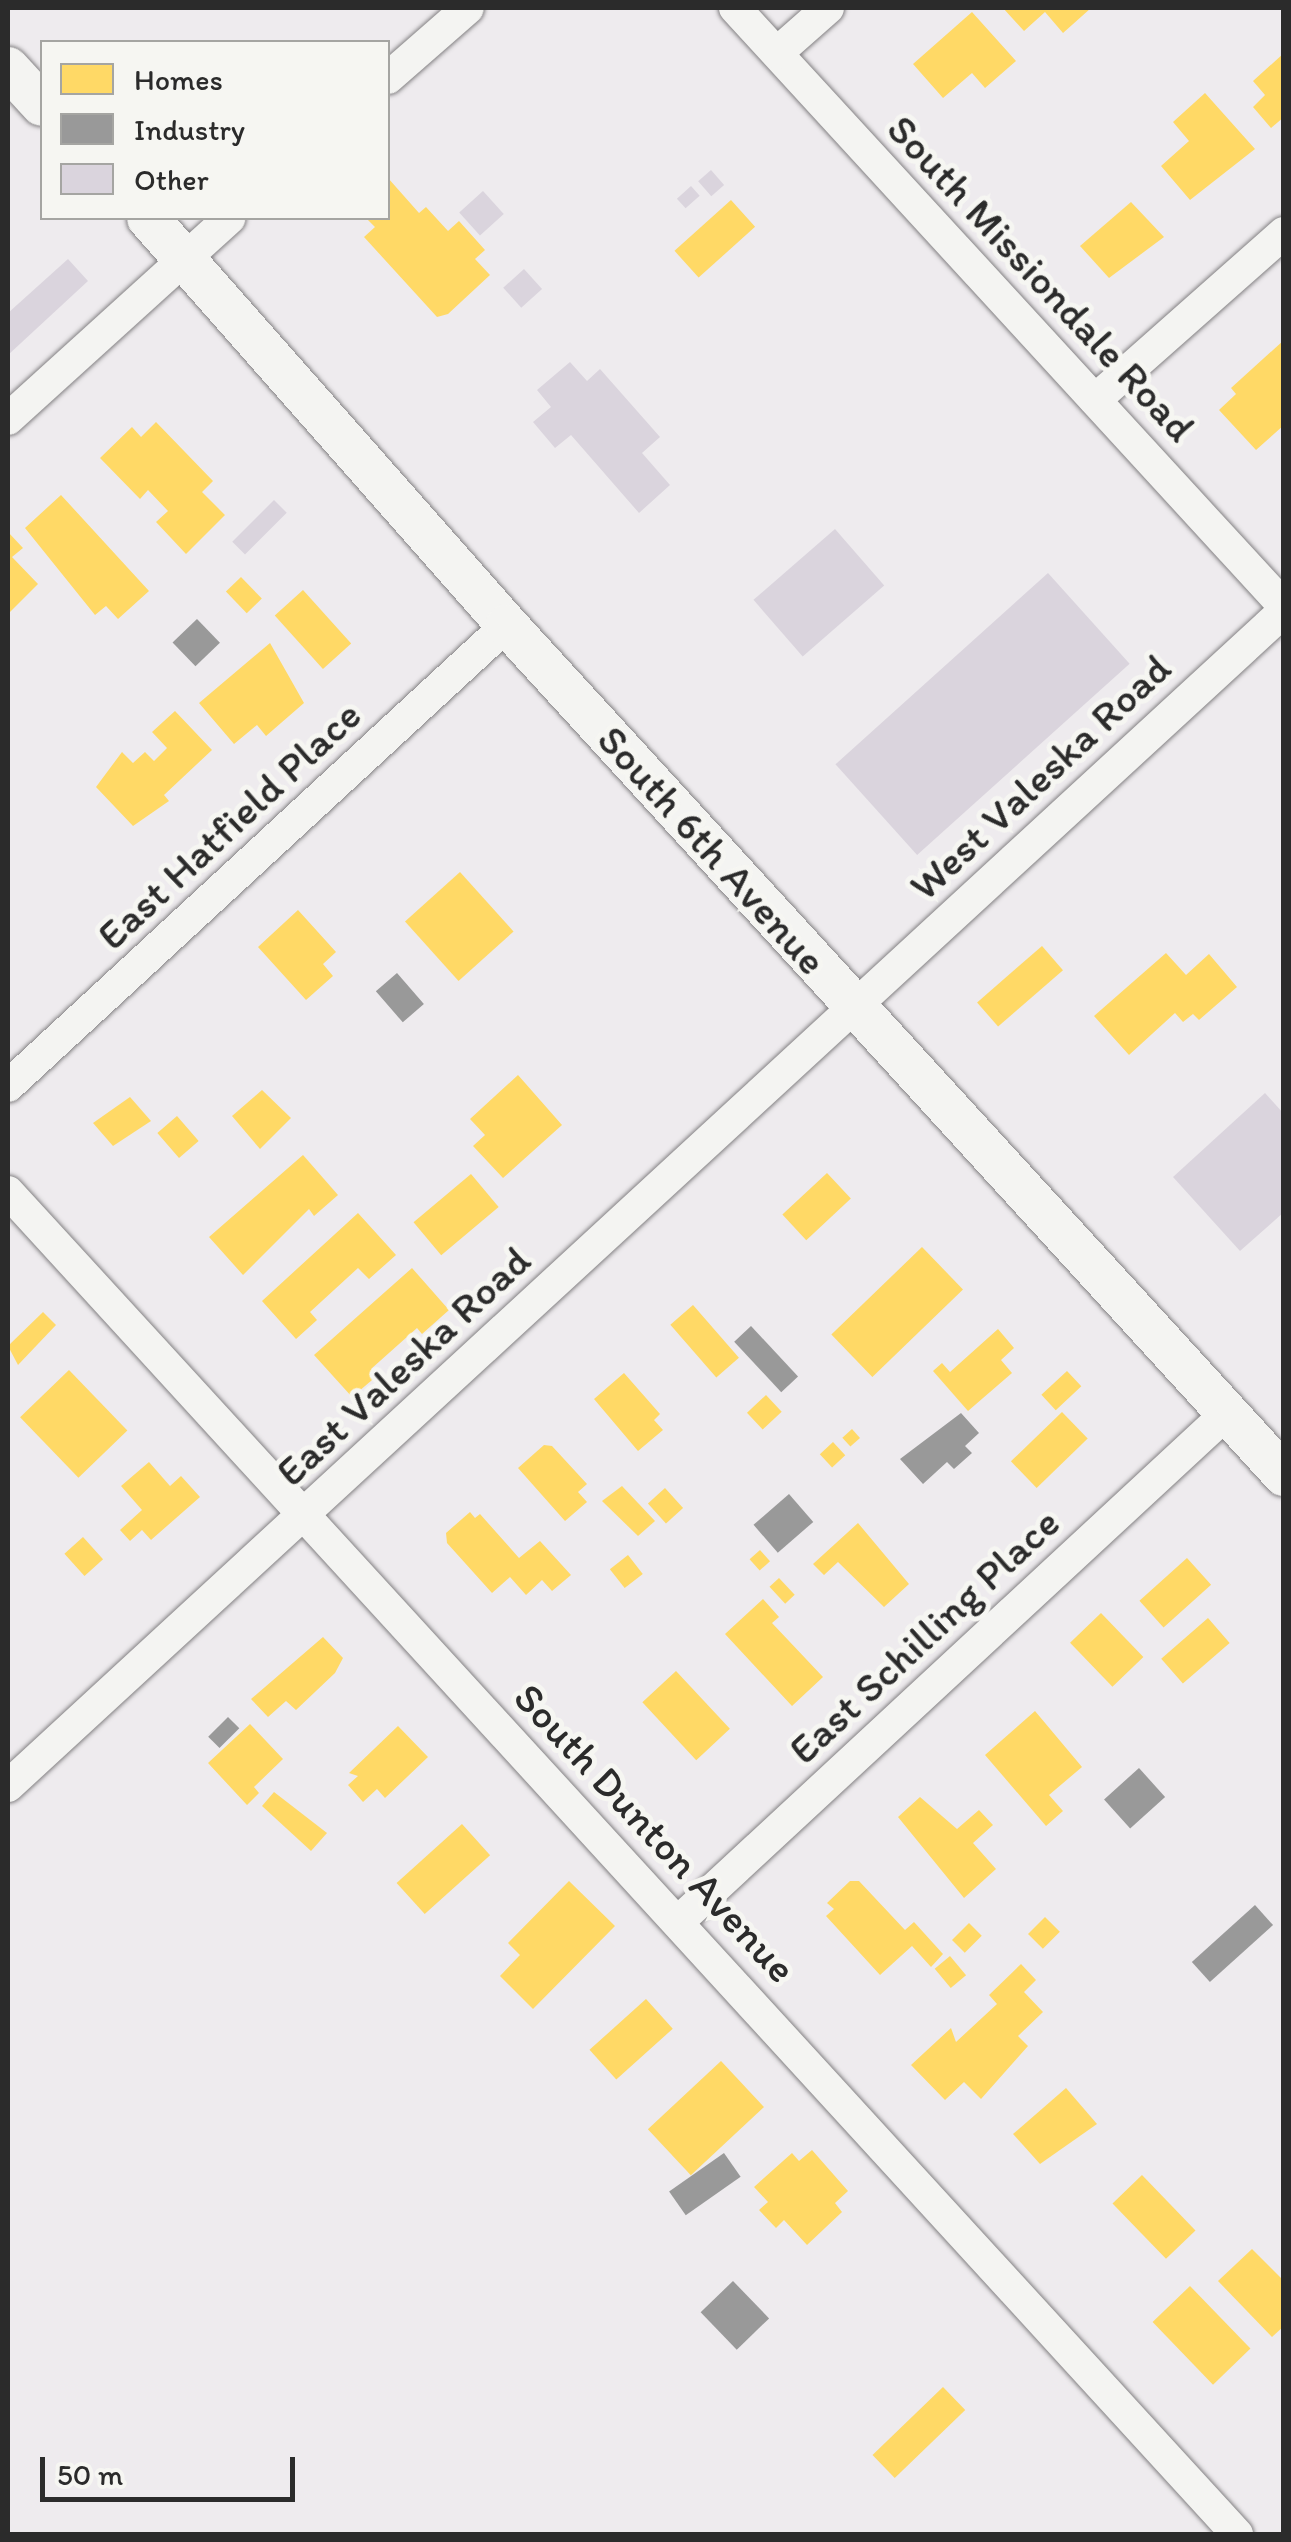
<!DOCTYPE html>
<html>
<head>
<meta charset="utf-8">
<style>
	body { margin:0 }
	#map { position:relative; width:1291px; height:2542px; overflow:hidden; background:#eeebee; font-family:Itim,sans-serif }
	div>[style] { position:absolute }
	[style*='--x'] { left:calc(var(--x)*1px); top:calc(var(--y)*1px); width:calc(var(--w)*1px); rotate:calc(var(--a)*1deg) }
	.homes>* { inset:0; background:#ffd966; transform-origin:0 0 }
	.industry>* { inset:0; background:#999; transform-origin:0 0 }
	.building>* { inset:0; background:#dad4dd; transform-origin:0 0 }
	.roads { filter:drop-shadow(0 0 2px #838183) drop-shadow(0 0 2px #838183) }
	.minor>* { height:32px; margin:-16px; padding:0 16px; transform-origin:16px; border-radius:16px; background:#f4f4f2 }
	.tertiary>* { height:42px; margin:-21px; padding:0 21px; transform-origin:21px; border-radius:21px; background:#f4f4f2 }
	span { translate:-50% -50%; white-space:nowrap; text-align:center; line-height:1.15; -webkit-text-stroke:10px #f6f6f2; paint-order:stroke }
	.street-label { font-size:42px; color:#2b2b2b }
	.frame { position:absolute; inset:0; border:10px solid #2b2b2b; pointer-events:none }
	.legend { position:absolute; left:40px; top:40px; width:350px; height:180px; box-sizing:border-box; background:#f6f6f2; border:2px solid #a5a5a2; margin:0; padding:12px 18px; list-style:none; font-size:30px; color:#2b2b2b }
	.legend li { display:flex; align-items:center; gap:20px; height:50px }
	.legend b { width:50px; border:2px solid #a5a5a2 }
	.scale { position:absolute; left:40px; top:2457px; width:255px; height:45px; box-sizing:border-box; border:5px solid #2b2b2b; border-top:0; padding-left:12px; font-size:30px; line-height:35px; white-space:nowrap; color:#2b2b2b; -webkit-text-stroke:8px #f6f6f2; paint-order:stroke }
</style>
</head>
<body>
<div id="map">
	<div class="homes">
		<div style="clip-path:polygon(1003px 8px,1091px 8px,1063px 33px,1045px 12px,1024px 31px)"></div>
		<div style="clip-path:polygon(972px 12px,1016px 61px,985px 88px,972px 73px,943px 98px,913px 64px)"></div>
		<div style="clip-path:polygon(1284px 53px,1284px 117px,1271px 128px,1253px 107px,1265px 95px,1253px 81px)"></div>
		<div style="clip-path:polygon(1205px 93px,1255px 149px,1190px 200px,1161px 166px,1189px 141px,1173px 122px)"></div>
		<div style="clip-path:polygon(388px 178px,419px 213px,426px 207px,448px 231px,459px 221px,485px 250px,475px 259px,490px 275px,448px 314px,437px 317px,364px 237px,375px 227px,366px 218px,388px 218px)"></div>
		<div style="left:731px;top:200px;width:36px;height:76px;rotate:48deg"></div>
		<div style="clip-path:polygon(1131px 202px,1164px 237px,1109px 278px,1080px 246px)"></div>
		<div style="clip-path:polygon(1284px 340px,1284px 425px,1256px 450px,1219px 410px,1236px 394px,1231px 388px)"></div>
		<div style="clip-path:polygon(156px 422px,213px 481px,202px 492px,225px 515px,186px 554px,156px 522px,168px 511px,148px 490px,140px 499px,100px 458px,132px 427px,141px 437px)"></div>
		<div style="clip-path:polygon(61px 495px,149px 591px,118px 619px,106px 606px,95px 615px,25px 528px)"></div>
		<div style="clip-path:polygon(8px 532px,23px 548px,12px 557px,38px 584px,8px 614px)"></div>
		<div style="left:241px;top:577px;width:30px;height:21px;rotate:46deg"></div>
		<div style="left:303px;top:590px;width:72px;height:38px;rotate:48deg"></div>
		<div style="clip-path:polygon(270px 643px,304px 703px,266px 736px,257px 725px,234px 744px,199px 703px)"></div>
		<div style="clip-path:polygon(175px 711px,212px 750px,164px 795px,169px 801px,133px 826px,96px 787px,122px 752px,133px 763px,145px 752px,154px 761px,167px 748px,152px 732px)"></div>
		<div style="left:460px;top:872px;width:80px;height:74px;rotate:48deg"></div>
		<div style="clip-path:polygon(298px 910px,336px 952px,323px 964px,333px 976px,306px 1000px,258px 947px)"></div>
		<div style="left:1042px;top:946px;width:32px;height:86px;rotate:49deg"></div>
		<div style="clip-path:polygon(1166px 953px,1186px 975px,1209px 954px,1237px 987px,1199px 1020px,1193px 1014px,1183px 1022px,1175px 1013px,1129px 1055px,1094px 1016px)"></div>
		<div style="clip-path:polygon(518px 1075px,562px 1125px,503px 1178px,473px 1146px,485px 1135px,470px 1119px)"></div>
		<div style="clip-path:polygon(262px 1090px,291px 1118px,260px 1149px,232px 1116px)"></div>
		<div style="clip-path:polygon(130px 1097px,151px 1121px,113px 1146px,93px 1123px)"></div>
		<div style="left:177px;top:1116px;width:33px;height:26px;rotate:49deg"></div>
		<div style="clip-path:polygon(303px 1155px,338px 1195px,314px 1216px,309px 1209px,243px 1275px,209px 1237px)"></div>
		<div style="left:827px;top:1173px;width:35px;height:61px;rotate:47deg"></div>
		<div style="left:471px;top:1174px;width:43px;height:75px;rotate:50deg"></div>
		<div style="clip-path:polygon(358px 1213px,396px 1255px,369px 1279px,358px 1268px,310px 1312px,317px 1320px,296px 1339px,262px 1301px)"></div>
		<div style="left:922px;top:1247px;width:59px;height:126px;rotate:46deg"></div>
		<div style="clip-path:polygon(412px 1268px,449px 1310px,422px 1334px,417px 1328px,371px 1369px,378px 1375px,352px 1397px,314px 1355px)"></div>
		<div style="left:693px;top:1305px;width:70px;height:30px;rotate:49deg"></div>
		<div style="clip-path:polygon(43px 1312px,56px 1325px,18px 1365px,8px 1346px)"></div>
		<div style="clip-path:polygon(998px 1329px,1014px 1348px,1001px 1360px,1012px 1373px,968px 1411px,933px 1371px,942px 1363px,950px 1372px)"></div>
		<div style="left:69px;top:1370px;width:84px;height:68px;rotate:46deg"></div>
		<div style="left:1067px;top:1371px;width:21px;height:35px;rotate:47deg"></div>
		<div style="clip-path:polygon(624px 1373px,660px 1414px,654px 1420px,663px 1430px,638px 1451px,594px 1399px)"></div>
		<div style="left:766px;top:1395px;width:23px;height:26px;rotate:47deg"></div>
		<div style="left:1062px;top:1412px;width:37px;height:71px;rotate:46deg"></div>
		<div style="left:852px;top:1429px;width:12px;height:13px;rotate:48deg"></div>
		<div style="left:833px;top:1442px;width:18px;height:18px;rotate:47deg"></div>
		<div style="clip-path:polygon(544px 1445px,552px 1446px,587px 1484px,578px 1492px,587px 1502px,565px 1521px,518px 1468px)"></div>
		<div style="clip-path:polygon(149px 1462px,170px 1486px,181px 1476px,200px 1497px,151px 1540px,142px 1530px,130px 1541px,120px 1530px,142px 1510px,121px 1486px)"></div>
		<div style="clip-path:polygon(622px 1486px,655px 1521px,638px 1536px,602px 1501px)"></div>
		<div style="left:665px;top:1488px;width:27px;height:23px;rotate:48deg"></div>
		<div style="clip-path:polygon(470px 1512px,475px 1518px,480px 1514px,519px 1558px,540px 1541px,571px 1575px,552px 1591px,542px 1580px,526px 1595px,510px 1577px,492px 1593px,447px 1543px,446px 1533px)"></div>
		<div style="clip-path:polygon(858px 1523px,909px 1584px,884px 1607px,838px 1562px,824px 1575px,813px 1564px)"></div>
		<div style="left:83px;top:1537px;width:30px;height:25px;rotate:48deg"></div>
		<div style="left:760px;top:1550px;width:15px;height:14px;rotate:48deg"></div>
		<div style="left:628px;top:1555px;width:24px;height:23px;rotate:52deg"></div>
		<div style="left:1187px;top:1558px;width:36px;height:64px;rotate:48deg"></div>
		<div style="left:779px;top:1578px;width:23px;height:13px;rotate:47deg"></div>
		<div style="clip-path:polygon(763px 1599px,779px 1617px,772px 1623px,823px 1677px,792px 1706px,725px 1634px)"></div>
		<div style="left:1101px;top:1613px;width:61px;height:43px;rotate:46deg"></div>
		<div style="left:1208px;top:1618px;width:33px;height:62px;rotate:49deg"></div>
		<div style="clip-path:polygon(323px 1637px,343px 1658px,335px 1673px,296px 1710px,286px 1701px,268px 1717px,251px 1699px)"></div>
		<div style="left:676px;top:1671px;width:79px;height:46px;rotate:47deg"></div>
		<div style="clip-path:polygon(1035px 1711px,1082px 1767px,1049px 1795px,1063px 1811px,1046px 1826px,985px 1755px)"></div>
		<div style="clip-path:polygon(250px 1724px,283px 1759px,254px 1787px,259px 1793px,247px 1805px,208px 1763px)"></div>
		<div style="clip-path:polygon(398px 1726px,428px 1757px,385px 1798px,377px 1789px,363px 1802px,348px 1785px,358px 1776px,349px 1773px)"></div>
		<div style="clip-path:polygon(274px 1792px,327px 1833px,311px 1851px,262px 1806px)"></div>
		<div style="clip-path:polygon(920px 1797px,957px 1829px,979px 1810px,993px 1825px,973px 1843px,996px 1869px,964px 1898px,898px 1817px)"></div>
		<div style="left:462px;top:1824px;width:42px;height:88px;rotate:48deg"></div>
		<div style="clip-path:polygon(569px 1881px,615px 1926px,533px 2009px,500px 1976px,520px 1955px,508px 1943px)"></div>
		<div style="clip-path:polygon(850px 1881px,859px 1881px,905px 1930px,914px 1922px,943px 1954px,931px 1967px,912px 1946px,880px 1975px,826px 1916px,834px 1909px,827px 1903px)"></div>
		<div style="left:1045px;top:1917px;width:21px;height:24px;rotate:45deg"></div>
		<div style="left:969px;top:1923px;width:18px;height:24px;rotate:45deg"></div>
		<div style="left:950px;top:1956px;width:25px;height:20px;rotate:50deg"></div>
		<div style="clip-path:polygon(1021px 1964px,1036px 1980px,1024px 1992px,1043px 2012px,1018px 2036px,1028px 2046px,981px 2099px,964px 2082px,945px 2100px,911px 2065px,951px 2028px,956px 2042px,997px 2004px,989px 1995px)"></div>
		<div style="left:646px;top:1999px;width:40px;height:76px;rotate:48deg"></div>
		<div style="left:721px;top:2061px;width:63px;height:100px;rotate:47deg"></div>
		<div style="clip-path:polygon(1066px 2088px,1097px 2124px,1040px 2164px,1013px 2134px)"></div>
		<div style="clip-path:polygon(812px 2150px,848px 2191px,835px 2203px,842px 2212px,807px 2245px,784px 2220px,776px 2228px,759px 2210px,768px 2202px,754px 2187px,792px 2153px,799px 2161px)"></div>
		<div style="left:1142px;top:2175px;width:77px;height:41px;rotate:46deg"></div>
		<div style="clip-path:polygon(1252px 2249px,1284px 2281px,1284px 2326px,1272px 2337px,1218px 2281px)"></div>
		<div style="left:1190px;top:2286px;width:87px;height:52px;rotate:46deg"></div>
		<div style="left:943px;top:2387px;width:32px;height:98px;rotate:46deg"></div>
	</div>
	<div class="industry">
		<div style="left:197px;top:619px;width:33px;height:34px;rotate:46deg"></div>
		<div style="left:397px;top:973px;width:41px;height:28px;rotate:49deg"></div>
		<div style="left:751px;top:1326px;width:69px;height:23px;rotate:47deg"></div>
		<div style="clip-path:polygon(961px 1413px,979px 1433px,965px 1446px,972px 1453px,954px 1469px,947px 1462px,923px 1484px,900px 1459px)"></div>
		<div style="left:789px;top:1494px;width:37px;height:47px;rotate:49deg"></div>
		<div style="left:228px;top:1717px;width:16px;height:28px;rotate:45deg"></div>
		<div style="left:1139px;top:1768px;width:39px;height:47px;rotate:48deg"></div>
		<div style="left:1255px;top:1905px;width:27px;height:85px;rotate:48deg"></div>
		<div style="left:724px;top:2153px;width:29px;height:67px;rotate:55deg"></div>
		<div style="left:733px;top:2281px;width:52px;height:45px;rotate:46deg"></div>
	</div>
	<div class="building">
		<div style="left:711px;top:170px;width:20px;height:17px;rotate:49deg"></div>
		<div style="left:691px;top:186px;width:13px;height:19px;rotate:48deg"></div>
		<div style="left:483px;top:191px;width:31px;height:32px;rotate:48deg"></div>
		<div style="clip-path:polygon(68px 259px,88px 281px,8px 355px,8px 313px)"></div>
		<div style="left:524px;top:269px;width:27px;height:28px;rotate:48deg"></div>
		<div style="clip-path:polygon(570px 362px,587px 381px,600px 369px,660px 437px,642px 453px,670px 485px,639px 513px,571px 435px,555px 448px,533px 422px,551px 407px,537px 390px)"></div>
		<div style="left:274px;top:500px;width:18px;height:59px;rotate:45deg"></div>
		<div style="left:835px;top:529px;width:75px;height:108px;rotate:49deg"></div>
		<div style="left:1048px;top:573px;width:122px;height:286px;rotate:48deg"></div>
		<div style="clip-path:polygon(1265px 1093px,1284px 1114px,1284px 1212px,1240px 1251px,1173px 1177px)"></div>
	</div>
	<div class="roads">
		<div class="minor">
			<div style="--x:735;--y:8;--w:812;--a:47.45"></div>
			<div style="--x:777;--y:53;--w:68;--a:-41.4"></div>
			<div style="--x:388;--y:78;--w:106;--a:-41.2"></div>
			<div style="--x:1095;--y:400;--w:252;--a:-41.5"></div>
			<div style="--x:8;--y:419;--w:299;--a:-42.2"></div>
			<div style="--x:8;--y:1086;--w:679;--a:-42.73"></div>
			<div style="--x:8;--y:1192;--w:1820;--a:47.52"></div>
			<div style="--x:8;--y:1786;--w:1735;--a:-42.64"></div>
			<div style="--x:679;--y:1921;--w:747;--a:-42.83"></div>
		</div>
		<div class="tertiary">
			<div style="--x:8;--y:68;--w:50;--a:47.4"></div>
			<div style="--x:148;--y:218;--w:543;--a:48.59"></div>
			<div style="--x:507;--y:625;--w:1152;--a:47.57"></div>
		</div>
	</div>
	<div class="street-label">
		<span style="left:1041px;top:278px;rotate:47deg">South Missiondale Road</span>
		<span style="left:1040px;top:777px;rotate:-43deg">West Valeska Road</span>
		<span style="left:229px;top:825px;rotate:-43deg">East Hatfield Place</span>
		<span style="left:712px;top:850px;rotate:48deg">South 6th Avenue</span>
		<span style="left:403px;top:1366px;rotate:-43deg">East Valeska Road</span>
		<span style="left:924px;top:1636px;rotate:-43deg">East Schilling Place</span>
		<span style="left:655px;top:1833px;rotate:47deg">South Dunton Avenue</span>
	</div>
	<div class="frame"></div>
	<ul class="legend">
	<li><b style="height:28px;background:#ffd966"></b>Homes</li>
	<li><b style="height:28px;background:#999"></b>Industry</li>
	<li><b style="height:28px;background:#dad4dd"></b>Other</li>
	</ul>
	<div class="scale">50 m</div>
</div>
</body>
</html>
